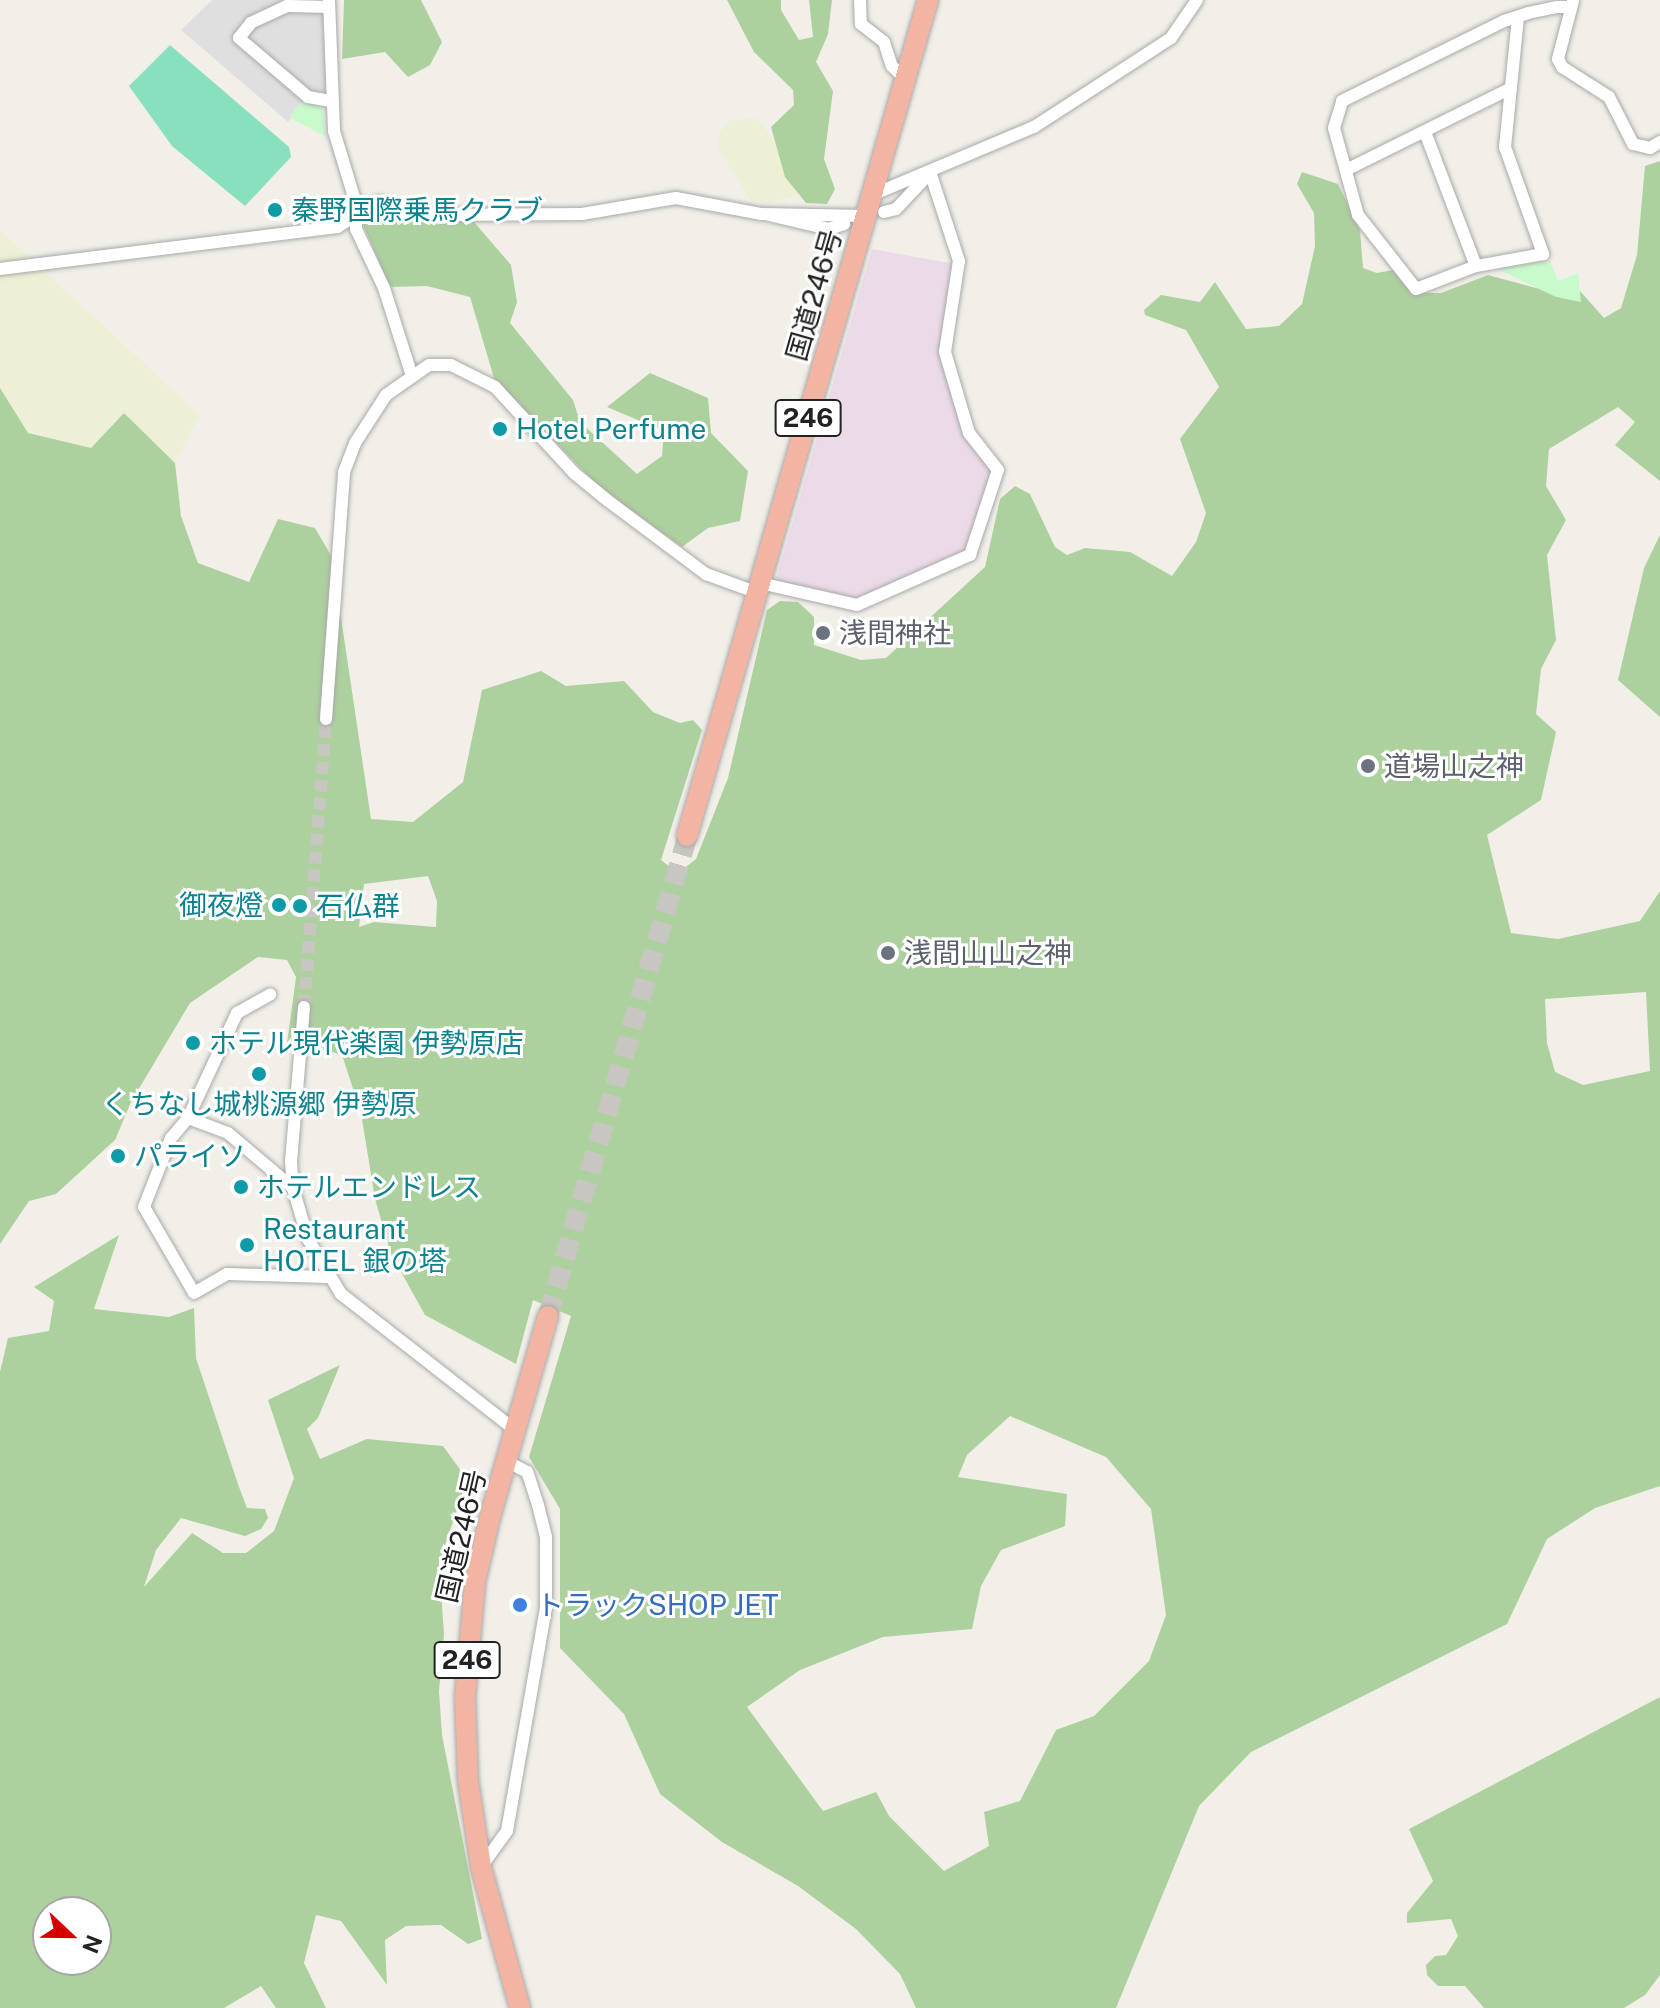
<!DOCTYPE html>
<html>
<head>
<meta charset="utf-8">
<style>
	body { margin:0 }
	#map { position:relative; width:1660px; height:2008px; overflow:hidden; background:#f2efe9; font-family:"Public Sans","Noto Sans JP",sans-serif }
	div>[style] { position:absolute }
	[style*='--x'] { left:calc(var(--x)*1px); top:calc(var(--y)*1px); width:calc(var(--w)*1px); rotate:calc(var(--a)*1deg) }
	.residential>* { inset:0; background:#e0dfdf }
	.industrial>* { inset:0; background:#ebdbe8 }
	.farmland>* { inset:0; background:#eef0d5 }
	.forest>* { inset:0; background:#add19e }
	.park>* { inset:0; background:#c8facc }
	.pitch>* { inset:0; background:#88e0be }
	.minor-tunnel>* { height:12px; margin-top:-6px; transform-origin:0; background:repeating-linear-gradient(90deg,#c8c6c1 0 12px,transparent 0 18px) }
	.trunk-tunnel>* { height:20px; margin-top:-10px; transform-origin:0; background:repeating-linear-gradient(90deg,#c8c6c1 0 20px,transparent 0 30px) }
	.roads { filter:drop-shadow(0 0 2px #a9a9a9) drop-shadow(0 0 2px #a9a9a9) }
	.minor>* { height:12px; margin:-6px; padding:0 6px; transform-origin:6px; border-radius:6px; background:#fff }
	.trunk>* { height:20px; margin:-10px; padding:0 10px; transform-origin:10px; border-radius:10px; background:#f2b4a3 }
	.dots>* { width:22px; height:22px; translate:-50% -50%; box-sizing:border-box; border:4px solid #fff; border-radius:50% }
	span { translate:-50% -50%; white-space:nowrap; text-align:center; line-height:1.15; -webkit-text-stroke:6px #fff; paint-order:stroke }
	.shield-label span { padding:2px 6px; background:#fff; border:2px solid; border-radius:6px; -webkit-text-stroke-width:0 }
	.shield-label { font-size:26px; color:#222; font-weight:700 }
	.culture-label { font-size:28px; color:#0d838f }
	.left { translate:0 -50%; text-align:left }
	.right { translate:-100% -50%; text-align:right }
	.street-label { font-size:28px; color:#222 }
	.worship-label { font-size:28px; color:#5b616d }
	.shop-label { font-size:28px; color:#366cbe }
	.north { position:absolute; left:32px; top:1896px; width:80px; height:80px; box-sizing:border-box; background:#fff; border:2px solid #a7a7a7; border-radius:50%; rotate:112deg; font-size:22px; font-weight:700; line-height:32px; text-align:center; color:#222 }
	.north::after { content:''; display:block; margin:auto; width:28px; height:36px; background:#d40000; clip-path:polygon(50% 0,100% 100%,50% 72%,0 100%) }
</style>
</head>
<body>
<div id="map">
	<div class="residential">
		<div style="clip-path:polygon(212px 0,327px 0,326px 90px,305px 101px,288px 122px,181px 30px)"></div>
	</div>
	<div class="industrial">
		<div style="clip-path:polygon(872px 249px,955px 264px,940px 352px,957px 413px,991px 473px,966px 550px,858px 600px,801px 591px,776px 580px)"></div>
	</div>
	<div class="farmland">
		<div style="clip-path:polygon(756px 118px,780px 146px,805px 193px,771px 203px,751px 200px,718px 148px,718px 134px,731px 120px)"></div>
		<div style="clip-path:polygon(0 230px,200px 415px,175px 463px,124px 413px,91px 448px,28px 433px,0 388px)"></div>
	</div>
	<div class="forest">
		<div style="clip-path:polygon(344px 0,421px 0,442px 42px,430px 65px,408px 77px,385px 52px,342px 59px)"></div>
		<div style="clip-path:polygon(727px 0,781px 0,781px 10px,799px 40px,813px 37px,809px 0,832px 0,828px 34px,816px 62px,833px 91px,824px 159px,835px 189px,827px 204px,806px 203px,785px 177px,771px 127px,794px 105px,793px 90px,754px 52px)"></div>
		<div style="clip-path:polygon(evenodd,1660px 161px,1660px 481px,1615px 445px,1635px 422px,1618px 407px,1549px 449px,1546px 486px,1566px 520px,1547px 555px,1556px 640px,1541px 669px,1536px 714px,1556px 732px,1541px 800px,1487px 835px,1511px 933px,1558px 939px,1640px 921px,1660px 891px,1660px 1486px,1595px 1508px,1547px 1539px,1507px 1624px,1251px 1752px,1199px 1806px,1116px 2008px,916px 2008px,900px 1974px,856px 1929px,798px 1886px,722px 1842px,660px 1794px,624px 1714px,560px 1648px,560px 1509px,529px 1457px,571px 1316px,533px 1300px,516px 1364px,425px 1315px,391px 1254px,375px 1199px,361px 1113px,342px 1055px,322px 1049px,286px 1051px,296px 977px,287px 960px,258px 957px,190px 1003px,131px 1102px,115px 1140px,56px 1194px,29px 1201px,0 1244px,0 388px,28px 433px,91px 448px,124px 413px,175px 463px,181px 516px,198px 563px,249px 582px,278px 519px,315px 528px,332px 557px,371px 819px,413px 822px,463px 782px,482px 690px,541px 671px,566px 686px,624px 681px,653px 712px,680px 723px,693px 720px,702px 730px,661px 860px,678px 873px,696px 859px,728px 778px,767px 610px,780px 601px,798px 602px,814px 617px,814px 645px,861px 660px,886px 658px,985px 567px,1000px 499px,1015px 486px,1030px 494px,1055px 547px,1067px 555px,1085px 548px,1130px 552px,1172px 576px,1196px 542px,1206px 513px,1180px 439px,1219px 387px,1186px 330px,1145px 315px,1144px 310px,1161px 295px,1200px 302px,1215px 282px,1246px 329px,1279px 326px,1302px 304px,1315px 246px,1314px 213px,1297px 184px,1302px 172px,1338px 184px,1360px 230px,1363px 268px,1377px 273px,1393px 270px,1413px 293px,1441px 293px,1488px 275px,1536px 288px,1580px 291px,1604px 318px,1621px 308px,1637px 255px,1645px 166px,1660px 161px,428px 876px,437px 901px,436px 927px,374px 922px,359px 927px,364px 884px,428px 876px,1660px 161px,1646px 992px,1650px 1071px,1583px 1085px,1555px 1072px,1547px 1043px,1545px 999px,1646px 992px,1660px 161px,1010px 1416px,1106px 1457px,1151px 1509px,1166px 1615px,1149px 1661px,1094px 1716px,1056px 1730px,1020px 1801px,984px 1812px,989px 1846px,944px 1871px,889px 1816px,876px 1792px,823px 1811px,747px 1707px,800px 1670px,883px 1637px,972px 1629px,981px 1586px,1001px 1550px,1065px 1526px,1067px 1494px,958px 1477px,967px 1455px,1010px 1416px)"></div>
		<div style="clip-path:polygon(378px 208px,422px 219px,474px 222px,511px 265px,517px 302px,510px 323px,573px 400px,580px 422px,637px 474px,662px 456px,664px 431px,607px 407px,650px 373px,708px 398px,711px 433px,748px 471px,740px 521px,708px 528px,682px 547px,600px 488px,494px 378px,470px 297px,427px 286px,390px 287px,362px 222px,369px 211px)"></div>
		<div style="clip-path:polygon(1660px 535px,1660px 717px,1618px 680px,1644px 568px)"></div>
		<div style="clip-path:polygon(evenodd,119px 1235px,94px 1309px,169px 1317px,194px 1308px,196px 1358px,239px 1487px,247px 1508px,265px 1509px,268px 1518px,261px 1529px,245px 1536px,181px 1518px,156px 1550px,144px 1587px,192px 1533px,223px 1553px,246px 1553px,274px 1531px,294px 1478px,268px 1400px,340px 1365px,318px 1418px,307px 1429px,320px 1459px,367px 1439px,443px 1446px,467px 1479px,439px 1564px,444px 1634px,439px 1691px,442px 1735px,482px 1939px,468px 1944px,441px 1925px,406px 1926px,385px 1940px,387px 1985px,341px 1921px,316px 1915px,304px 1963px,326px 2008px,276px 2008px,261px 1986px,224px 2008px,0 2008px,0 1372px,8px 1338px,49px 1331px,54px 1301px,34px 1287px,119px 1235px,48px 1912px,96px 1912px,96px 1960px,48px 1960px,48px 1912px)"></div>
		<div style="clip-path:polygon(1660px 1697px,1660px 1975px,1645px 1995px,1624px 2008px,1484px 2008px,1465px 1986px,1438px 1986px,1427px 1975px,1426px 1965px,1435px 1956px,1446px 1955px,1458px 1936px,1451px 1919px,1407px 1923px,1407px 1913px,1433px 1881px,1409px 1829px)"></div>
	</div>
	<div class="park">
		<div style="clip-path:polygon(303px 100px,323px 109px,326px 137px,289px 117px)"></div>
		<div style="clip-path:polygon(1550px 261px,1558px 281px,1578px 273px,1581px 302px,1556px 297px,1495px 268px)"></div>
	</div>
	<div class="pitch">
		<div style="clip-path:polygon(170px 45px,289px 147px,291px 157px,245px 206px,172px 146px,129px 86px)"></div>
	</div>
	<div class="minor-tunnel">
		<div style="--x:304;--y:1007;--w:289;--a:-85.6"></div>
	</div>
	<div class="trunk-tunnel">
		<div style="--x:548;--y:1316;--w:500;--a:-73.8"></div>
	</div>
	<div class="roads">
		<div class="minor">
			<div style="--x:329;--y:0;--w:131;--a:87.8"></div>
			<div style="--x:334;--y:131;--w:76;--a:73.2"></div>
			<div style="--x:356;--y:204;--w:25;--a:90"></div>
			<div style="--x:356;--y:229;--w:65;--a:64.6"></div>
			<div style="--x:384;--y:288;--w:89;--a:72.4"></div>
			<div style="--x:860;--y:0;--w:24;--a:88"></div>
			<div style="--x:861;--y:24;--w:29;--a:38"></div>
			<div style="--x:884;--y:42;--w:25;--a:72"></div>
			<div style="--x:892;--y:66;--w:18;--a:45"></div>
			<div style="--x:1573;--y:1;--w:60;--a:104.5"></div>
			<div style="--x:1558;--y:59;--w:9;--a:63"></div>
			<div style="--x:1562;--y:67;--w:56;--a:32.6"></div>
			<div style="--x:1609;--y:97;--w:53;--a:62.9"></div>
			<div style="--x:1633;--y:144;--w:17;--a:13"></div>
			<div style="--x:1650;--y:148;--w:12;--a:-31"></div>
			<div style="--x:329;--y:7;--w:42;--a:-178.6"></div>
			<div style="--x:287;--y:6;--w:40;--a:155"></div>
			<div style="--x:251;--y:23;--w:19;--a:129"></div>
			<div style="--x:239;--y:38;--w:91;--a:40.5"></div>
			<div style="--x:308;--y:97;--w:23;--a:10"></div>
			<div style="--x:1518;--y:17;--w:131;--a:95.7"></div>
			<div style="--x:1505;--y:147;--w:114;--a:70.4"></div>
			<div style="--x:1543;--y:254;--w:68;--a:169.8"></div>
			<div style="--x:1476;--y:266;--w:64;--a:159"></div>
			<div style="--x:1416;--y:289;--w:94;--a:-128.1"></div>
			<div style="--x:1358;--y:215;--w:90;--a:-105.4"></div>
			<div style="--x:1334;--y:128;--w:28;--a:-73"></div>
			<div style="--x:1342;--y:101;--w:181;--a:-26.3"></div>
			<div style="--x:1504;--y:21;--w:25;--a:-18"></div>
			<div style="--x:1528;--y:13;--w:30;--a:-12"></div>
			<div style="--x:1557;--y:7;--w:14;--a:0"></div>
			<div style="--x:1425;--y:132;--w:143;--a:69.2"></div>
			<div style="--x:1346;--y:170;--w:182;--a:-26.4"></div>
			<div style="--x:872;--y:195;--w:176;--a:-22.8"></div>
			<div style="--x:1034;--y:127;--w:163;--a:-33"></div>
			<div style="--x:1171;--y:38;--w:46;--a:-55.6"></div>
			<div style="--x:884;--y:212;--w:12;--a:-14"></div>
			<div style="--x:896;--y:209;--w:47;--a:-46.7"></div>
			<div style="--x:769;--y:215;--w:62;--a:13.1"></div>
			<div style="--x:829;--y:229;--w:16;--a:-18"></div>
			<div style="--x:0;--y:269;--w:340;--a:-7.1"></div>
			<div style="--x:337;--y:227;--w:49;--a:-30.8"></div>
			<div style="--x:379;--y:202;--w:58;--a:12.8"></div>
			<div style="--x:436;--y:215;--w:146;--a:-0.4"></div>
			<div style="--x:582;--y:214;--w:95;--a:-9.7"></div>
			<div style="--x:676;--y:198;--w:86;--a:10.7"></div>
			<div style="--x:761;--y:214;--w:105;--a:1.1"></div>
			<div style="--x:760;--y:583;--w:99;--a:12.8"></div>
			<div style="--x:857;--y:605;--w:124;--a:-23.9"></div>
			<div style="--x:970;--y:555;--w:89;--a:-71.8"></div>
			<div style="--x:998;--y:470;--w:47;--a:-128.1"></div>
			<div style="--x:969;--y:433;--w:84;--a:-106.5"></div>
			<div style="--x:945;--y:352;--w:92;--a:-81.3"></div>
			<div style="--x:959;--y:261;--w:94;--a:-108"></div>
			<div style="--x:326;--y:719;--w:248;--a:-85.8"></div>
			<div style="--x:344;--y:472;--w:31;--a:-69"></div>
			<div style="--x:355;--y:443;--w:57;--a:-57.1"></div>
			<div style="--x:386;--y:395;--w:52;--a:-34.9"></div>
			<div style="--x:429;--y:365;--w:22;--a:0"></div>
			<div style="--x:451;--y:365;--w:49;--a:26.6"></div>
			<div style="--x:495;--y:387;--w:117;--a:47.4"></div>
			<div style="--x:574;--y:473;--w:43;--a:39.3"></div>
			<div style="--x:607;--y:500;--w:124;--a:36.8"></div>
			<div style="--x:706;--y:574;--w:55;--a:20.1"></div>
			<div style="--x:304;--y:1007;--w:155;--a:94.8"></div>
			<div style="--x:291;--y:1161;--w:27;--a:86"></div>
			<div style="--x:293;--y:1188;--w:53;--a:73.6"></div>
			<div style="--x:308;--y:1239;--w:64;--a:59"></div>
			<div style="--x:341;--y:1294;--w:221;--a:38"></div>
			<div style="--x:188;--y:1118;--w:116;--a:-65"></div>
			<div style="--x:237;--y:1013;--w:38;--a:-29"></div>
			<div style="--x:293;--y:1188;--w:85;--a:-139.8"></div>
			<div style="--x:228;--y:1133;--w:43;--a:-159.4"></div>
			<div style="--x:188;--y:1118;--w:26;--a:130"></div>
			<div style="--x:171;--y:1138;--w:74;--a:111.4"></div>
			<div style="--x:144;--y:1207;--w:99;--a:59.8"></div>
			<div style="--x:194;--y:1293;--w:38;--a:-30"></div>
			<div style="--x:227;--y:1274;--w:100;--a:1.7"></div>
			<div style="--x:481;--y:1867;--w:44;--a:-54.2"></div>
			<div style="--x:507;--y:1831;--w:226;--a:-80.1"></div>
			<div style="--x:546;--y:1608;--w:71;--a:-90"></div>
			<div style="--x:546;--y:1537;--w:33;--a:-104"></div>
			<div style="--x:538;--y:1505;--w:35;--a:-108"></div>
			<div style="--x:527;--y:1472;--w:24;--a:-152"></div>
		</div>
		<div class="trunk">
			<div style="--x:687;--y:836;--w:870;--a:-73.92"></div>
			<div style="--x:520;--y:2008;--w:146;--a:-105.5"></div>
			<div style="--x:481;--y:1867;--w:88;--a:-98.5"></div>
			<div style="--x:468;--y:1780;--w:83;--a:-92.1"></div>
			<div style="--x:465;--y:1697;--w:115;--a:-85"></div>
			<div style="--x:475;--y:1582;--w:67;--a:-77"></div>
			<div style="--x:490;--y:1517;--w:209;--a:-73.9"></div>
		</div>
	</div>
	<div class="dots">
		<div style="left:275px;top:210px;background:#0f9aa8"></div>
		<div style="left:500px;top:429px;background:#0f9aa8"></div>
		<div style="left:823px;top:633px;background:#6b7280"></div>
		<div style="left:1368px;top:766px;background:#6b7280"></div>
		<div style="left:279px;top:905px;background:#0f9aa8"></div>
		<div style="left:300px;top:906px;background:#0f9aa8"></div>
		<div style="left:888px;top:953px;background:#6b7280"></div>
		<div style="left:193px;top:1043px;background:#0f9aa8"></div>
		<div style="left:259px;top:1074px;background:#0f9aa8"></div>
		<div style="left:118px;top:1156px;background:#0f9aa8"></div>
		<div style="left:241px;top:1187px;background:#0f9aa8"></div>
		<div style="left:247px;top:1245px;background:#0f9aa8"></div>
		<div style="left:520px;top:1605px;background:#3f7fe0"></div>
	</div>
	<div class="shield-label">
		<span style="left:808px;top:418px">246</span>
		<span style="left:467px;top:1660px">246</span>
	</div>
	<div class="culture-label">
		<span class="left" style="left:291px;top:210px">秦野国際乗馬クラブ</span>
		<span class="left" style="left:516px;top:429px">Hotel Perfume</span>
		<span class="right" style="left:263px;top:905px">御夜燈</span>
		<span class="left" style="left:316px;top:906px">石仏群</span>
		<span class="left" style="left:209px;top:1043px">ホテル現代楽園 伊勢原店</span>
		<span style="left:259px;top:1104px">くちなし城桃源郷 伊勢原</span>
		<span class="left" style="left:134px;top:1156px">パライソ</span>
		<span class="left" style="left:257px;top:1187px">ホテルエンドレス</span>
		<span class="left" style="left:263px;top:1245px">Restaurant<br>HOTEL 銀の塔</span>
	</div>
	<div class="street-label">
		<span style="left:814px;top:295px;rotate:-74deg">国道246号</span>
		<span style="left:461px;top:1536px;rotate:-77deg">国道246号</span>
	</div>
	<div class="worship-label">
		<span class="left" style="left:839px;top:633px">浅間神社</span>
		<span class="left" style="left:1384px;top:766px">道場山之神</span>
		<span class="left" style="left:904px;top:953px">浅間山山之神</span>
	</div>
	<div class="shop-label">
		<span class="left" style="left:536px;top:1605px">トラックSHOP JET</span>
	</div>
	<div class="north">N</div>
</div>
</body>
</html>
